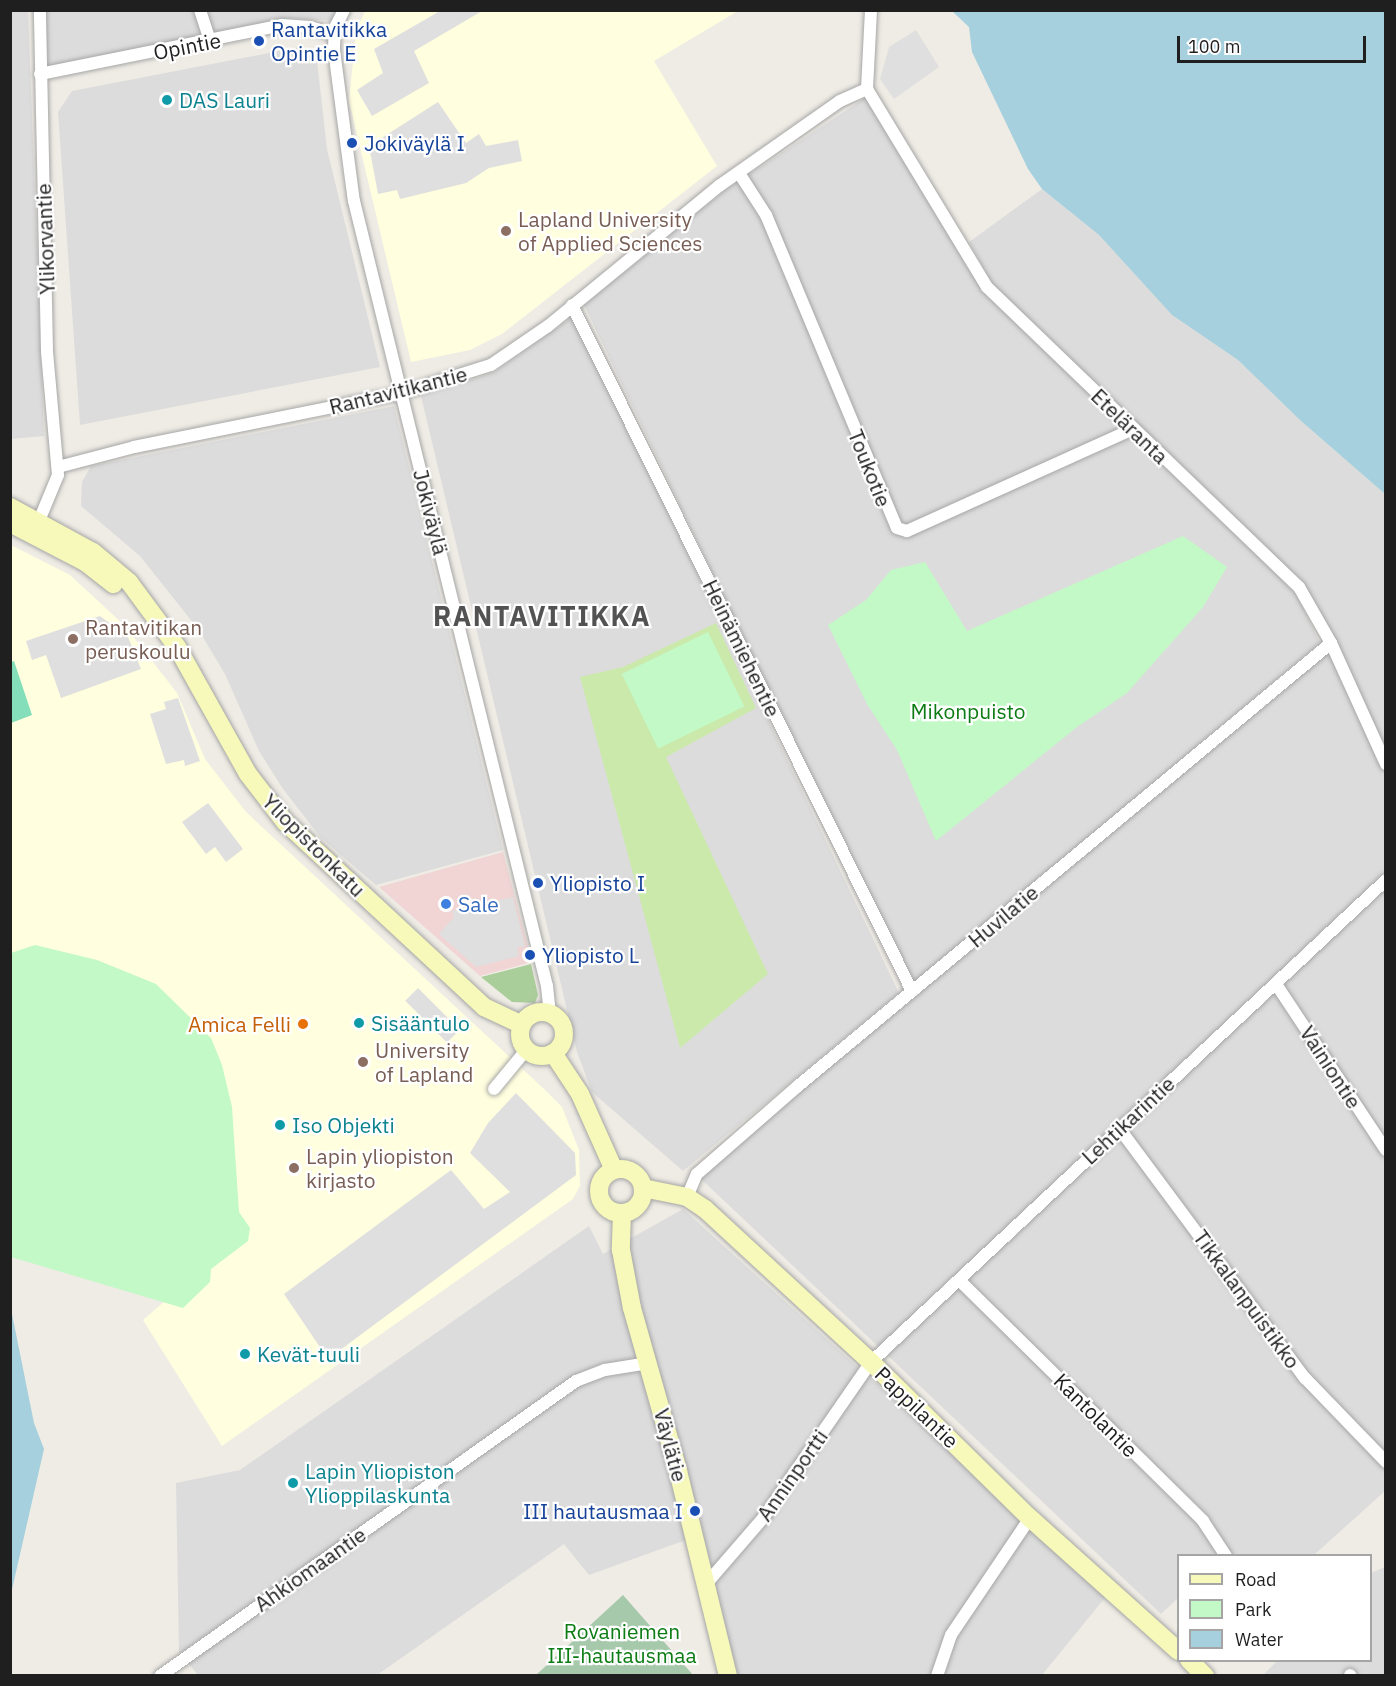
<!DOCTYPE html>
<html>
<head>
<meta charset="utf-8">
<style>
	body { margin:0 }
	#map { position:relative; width:1396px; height:1686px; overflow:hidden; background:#efece5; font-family:"IBM Plex Sans",sans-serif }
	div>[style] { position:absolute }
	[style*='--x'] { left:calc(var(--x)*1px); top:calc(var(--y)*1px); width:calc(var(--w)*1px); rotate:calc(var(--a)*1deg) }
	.residential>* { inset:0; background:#dddcdc }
	.commercial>* { inset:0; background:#f0d5d4 }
	.education>* { inset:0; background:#fffede }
	.grass>* { inset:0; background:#cae9ab }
	.forest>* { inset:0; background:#aace9a }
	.cemetery>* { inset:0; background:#a6c8ab }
	.park>* { inset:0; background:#c2f9c6; transform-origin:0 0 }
	.pitch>* { inset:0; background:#84deba }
	.parking>* { inset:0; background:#dfdfdf; transform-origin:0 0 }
	.water>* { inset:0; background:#a6d0dd }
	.roads { filter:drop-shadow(0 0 2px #a6a6a6) drop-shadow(0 0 2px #a6a6a6) }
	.street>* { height:12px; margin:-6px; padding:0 6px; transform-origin:6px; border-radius:6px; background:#fff }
	.secondary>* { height:18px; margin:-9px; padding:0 9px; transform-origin:9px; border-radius:9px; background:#f6f9b9 }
	.secondary>.ring { margin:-9px; padding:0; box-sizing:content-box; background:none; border:18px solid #f6f9b9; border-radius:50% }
	.dots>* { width:16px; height:16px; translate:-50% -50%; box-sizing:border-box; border:3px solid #fff; border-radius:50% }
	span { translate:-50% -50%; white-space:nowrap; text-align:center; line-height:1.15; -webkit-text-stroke:4.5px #fff; paint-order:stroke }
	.transit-label { font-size:21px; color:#164399 }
	.left { translate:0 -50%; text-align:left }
	.right { translate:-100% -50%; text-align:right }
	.street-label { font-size:21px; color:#1f1f1f }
	.culture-label { font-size:21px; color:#0d838f }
	.education-label { font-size:21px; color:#785e54 }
	.park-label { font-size:21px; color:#0d7c15 }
	.shop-label { font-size:21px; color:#366cbe }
	.food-label { font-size:21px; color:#c56008 }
	.district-label { font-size:27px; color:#525252; font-weight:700; letter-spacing:1.5px }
	.frame { position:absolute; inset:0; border:12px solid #1f1f1f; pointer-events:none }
	.legend { position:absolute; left:1177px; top:1554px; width:195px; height:108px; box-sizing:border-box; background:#fff; border:2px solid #a5a5a5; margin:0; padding:8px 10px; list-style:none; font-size:18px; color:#1f1f1f }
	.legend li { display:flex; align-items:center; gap:12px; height:30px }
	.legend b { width:30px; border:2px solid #a5a5a5 }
	.scale { position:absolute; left:1177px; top:36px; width:189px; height:27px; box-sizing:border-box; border:3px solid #1f1f1f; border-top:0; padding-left:8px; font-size:18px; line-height:21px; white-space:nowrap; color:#1f1f1f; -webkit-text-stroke:4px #fff; paint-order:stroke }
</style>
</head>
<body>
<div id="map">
	<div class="residential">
		<div style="clip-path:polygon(28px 10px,44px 436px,11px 439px,10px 11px)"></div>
		<div style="clip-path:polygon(40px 11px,200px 11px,210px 40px,48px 74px)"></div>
		<div style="clip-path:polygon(206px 11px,340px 11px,335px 21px,291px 18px,213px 33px)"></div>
		<div style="clip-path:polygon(300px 47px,317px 61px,327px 149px,380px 367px,80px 425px,58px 112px,72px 91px)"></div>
		<div style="clip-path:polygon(865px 98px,982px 290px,1295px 591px,1320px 643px,911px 986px,584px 305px,724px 191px)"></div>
		<div style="clip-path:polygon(1042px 189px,1099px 235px,1172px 315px,1238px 360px,1301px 421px,1385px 494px,1385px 1491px,1314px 1555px,1178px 1556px,1178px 1598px,1161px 1614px,699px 1177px,1337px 643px,1305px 585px,995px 289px,969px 242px)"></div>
		<div style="clip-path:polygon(574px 316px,899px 993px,683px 1171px,592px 1092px,577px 1052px,421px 396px,495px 372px)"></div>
		<div style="clip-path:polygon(394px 406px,503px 850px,376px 885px,321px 838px,283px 789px,259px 751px,225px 674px,198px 629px,140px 556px,81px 506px,82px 482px,91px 466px)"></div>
		<div style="clip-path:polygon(683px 1209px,1108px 1594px,1042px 1675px,731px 1675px,697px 1536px,589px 1575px,564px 1544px,377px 1675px,198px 1675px,179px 1652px,176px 1483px,240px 1470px,589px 1226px,603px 1254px)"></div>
		<div style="clip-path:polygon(1385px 1567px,1385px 1675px,1262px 1676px,1277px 1661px,1370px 1660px,1371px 1573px)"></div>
	</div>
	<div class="commercial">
		<div style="clip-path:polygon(503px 852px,532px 962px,480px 976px,379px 887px)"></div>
	</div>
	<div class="education">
		<div style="clip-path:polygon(365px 11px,738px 11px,654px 61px,717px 166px,502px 334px,470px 350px,411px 362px,349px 101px,356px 31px)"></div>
		<div style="clip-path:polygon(11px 545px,70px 575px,125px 626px,177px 693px,205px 759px,246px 812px,543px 1088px,562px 1107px,579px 1150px,580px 1186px,573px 1199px,222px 1446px,143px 1320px,235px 1240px,11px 961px)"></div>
	</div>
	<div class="grass">
		<div style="clip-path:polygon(716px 623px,756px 708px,666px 757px,768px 974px,680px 1048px,580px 677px,623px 667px)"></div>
	</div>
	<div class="forest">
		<div style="clip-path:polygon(531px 964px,538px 995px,535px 1003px,512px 1002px,481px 977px)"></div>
	</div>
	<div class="cemetery">
		<div style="clip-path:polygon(623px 1595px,693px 1675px,536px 1675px)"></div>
	</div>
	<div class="park">
		<div style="clip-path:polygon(1183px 536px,1227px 567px,1203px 607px,1127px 693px,1077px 727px,936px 841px,897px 750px,867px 704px,828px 625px,866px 600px,891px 570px,925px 562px,967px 631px)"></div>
		<div style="left:708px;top:632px;width:83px;height:96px;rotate:64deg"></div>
		<div style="clip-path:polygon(35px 945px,97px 960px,156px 984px,211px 1038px,222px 1065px,232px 1107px,239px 1212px,250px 1228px,248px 1241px,211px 1269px,210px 1282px,183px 1308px,11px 1257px,11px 953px)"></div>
	</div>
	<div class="pitch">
		<div style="clip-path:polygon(14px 661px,32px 715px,11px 723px,11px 662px)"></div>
	</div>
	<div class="parking">
		<div style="clip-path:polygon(440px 11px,482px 11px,414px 51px,429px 83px,372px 116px,357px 90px,383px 73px,374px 49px)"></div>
		<div style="clip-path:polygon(916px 30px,939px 67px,894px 99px,880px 79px,889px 47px)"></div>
		<div style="clip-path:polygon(438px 102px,466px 143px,479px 134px,486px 146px,518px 140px,522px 161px,489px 168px,466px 183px,400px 199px,397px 190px,378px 194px,369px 146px)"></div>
		<div style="clip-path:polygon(100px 616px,128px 637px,141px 669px,61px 698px,46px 655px,32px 660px,26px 641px)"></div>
		<div style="clip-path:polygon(178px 698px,200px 761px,185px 766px,184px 760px,166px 764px,150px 714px,166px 709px,164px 702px)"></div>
		<div style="clip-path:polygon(208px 803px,243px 849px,226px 862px,215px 847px,206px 854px,182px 822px)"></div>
		<div style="clip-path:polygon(513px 897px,525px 946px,517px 948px,519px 956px,476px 967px,439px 934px,454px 917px,452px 911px)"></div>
		<div style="left:418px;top:988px;width:59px;height:18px;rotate:45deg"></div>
		<div style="clip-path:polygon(516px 1093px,575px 1153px,576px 1175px,328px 1359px,284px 1294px,451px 1170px,484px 1209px,510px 1192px,470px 1153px,488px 1123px)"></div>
	</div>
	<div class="water">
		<div style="clip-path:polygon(952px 11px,1385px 11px,1385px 494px,1301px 421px,1238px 360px,1172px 315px,1099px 235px,1042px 189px,1028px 169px,972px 52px,969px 27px)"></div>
		<div style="clip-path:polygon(11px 1309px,34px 1423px,44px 1449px,11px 1594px)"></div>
	</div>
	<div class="roads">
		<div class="street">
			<div style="--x:200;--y:10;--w:32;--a:72"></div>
			<div style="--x:344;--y:10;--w:20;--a:117"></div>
			<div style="--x:335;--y:28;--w:22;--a:93"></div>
			<div style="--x:334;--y:50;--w:152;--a:82.5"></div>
			<div style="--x:354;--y:201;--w:808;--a:76.19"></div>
			<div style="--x:547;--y:986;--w:27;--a:84"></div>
			<div style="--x:40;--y:74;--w:247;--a:-11.4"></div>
			<div style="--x:282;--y:25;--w:28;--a:4"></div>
			<div style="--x:310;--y:27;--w:24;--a:17"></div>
			<div style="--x:867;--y:89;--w:232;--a:58.8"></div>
			<div style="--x:987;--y:287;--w:433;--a:43.9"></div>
			<div style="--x:1299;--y:587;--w:64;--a:60.3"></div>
			<div style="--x:1331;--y:643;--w:133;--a:65.6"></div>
			<div style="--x:867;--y:89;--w:79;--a:-87.1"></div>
			<div style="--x:739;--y:173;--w:50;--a:57.3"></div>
			<div style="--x:766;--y:215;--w:339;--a:67.3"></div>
			<div style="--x:897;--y:528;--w:10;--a:17"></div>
			<div style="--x:907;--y:531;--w:248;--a:-24.3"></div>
			<div style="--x:572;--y:305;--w:766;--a:63.64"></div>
			<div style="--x:58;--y:467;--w:79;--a:-14.7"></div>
			<div style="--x:134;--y:447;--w:273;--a:-11.4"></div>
			<div style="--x:402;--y:393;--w:93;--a:-17.5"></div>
			<div style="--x:491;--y:365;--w:69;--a:-34.4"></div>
			<div style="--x:548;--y:326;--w:221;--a:-39.3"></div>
			<div style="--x:719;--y:186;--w:148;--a:-35.1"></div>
			<div style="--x:840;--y:101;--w:30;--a:-24"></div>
			<div style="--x:36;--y:528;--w:57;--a:-67.5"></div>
			<div style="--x:58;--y:475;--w:124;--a:-95.1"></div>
			<div style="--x:47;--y:351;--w:341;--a:-91.2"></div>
			<div style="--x:1276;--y:984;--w:199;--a:56.5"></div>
			<div style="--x:494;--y:1089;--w:52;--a:-50.5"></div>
			<div style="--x:1119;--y:1128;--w:312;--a:53.4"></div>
			<div style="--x:1305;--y:1378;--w:117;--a:46"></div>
			<div style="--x:687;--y:1197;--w:25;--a:-67"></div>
			<div style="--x:697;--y:1174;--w:134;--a:-41.1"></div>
			<div style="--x:798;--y:1086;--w:693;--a:-39.73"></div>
			<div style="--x:959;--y:1280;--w:343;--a:44.6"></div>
			<div style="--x:1203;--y:1521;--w:42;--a:56.7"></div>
			<div style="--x:707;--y:1583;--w:87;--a:-49.2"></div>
			<div style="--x:764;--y:1517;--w:188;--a:-55.4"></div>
			<div style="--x:871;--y:1362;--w:705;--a:-43.1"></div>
			<div style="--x:1350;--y:1675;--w:1;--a:45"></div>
			<div style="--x:160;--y:1676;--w:510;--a:-35.34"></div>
			<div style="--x:576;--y:1381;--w:31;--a:-21"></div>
			<div style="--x:605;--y:1370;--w:44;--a:-9.2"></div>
			<div style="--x:937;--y:1676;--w:43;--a:-71.1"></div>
			<div style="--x:951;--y:1635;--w:141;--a:-56"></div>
		</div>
		<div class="secondary">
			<div style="--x:10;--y:507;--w:94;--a:28.5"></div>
			<div style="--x:93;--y:552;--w:47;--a:39.8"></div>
			<div style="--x:129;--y:582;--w:81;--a:53.6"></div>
			<div style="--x:177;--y:647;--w:145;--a:60.8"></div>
			<div style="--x:248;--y:774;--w:61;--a:52.4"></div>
			<div style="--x:285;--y:822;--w:272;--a:42.9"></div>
			<div style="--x:484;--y:1007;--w:42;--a:25.3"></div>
			<div style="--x:10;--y:523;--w:85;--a:27.5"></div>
			<div style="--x:85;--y:562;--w:36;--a:38"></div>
			<div class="ring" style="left:520px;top:1012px;width:26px;height:26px"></div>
			<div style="--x:553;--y:1053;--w:49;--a:56.6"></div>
			<div style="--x:580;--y:1094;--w:83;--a:65.9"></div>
			<div class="ring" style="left:599px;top:1169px;width:26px;height:26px"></div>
			<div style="--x:643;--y:1188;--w:45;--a:11.6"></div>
			<div style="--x:687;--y:1197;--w:22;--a:34"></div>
			<div style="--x:705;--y:1209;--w:226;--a:42.7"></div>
			<div style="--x:871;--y:1362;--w:223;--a:44.5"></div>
			<div style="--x:1030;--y:1518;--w:199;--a:41.9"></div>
			<div style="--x:622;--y:1213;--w:37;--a:92"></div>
			<div style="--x:621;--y:1250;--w:59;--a:79.3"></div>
			<div style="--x:632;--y:1308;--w:169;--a:74.2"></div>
			<div style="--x:678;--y:1471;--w:211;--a:76.3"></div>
			<div style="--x:1189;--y:1660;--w:23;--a:45"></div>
		</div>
	</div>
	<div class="dots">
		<div style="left:259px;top:41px;background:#1a4fb4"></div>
		<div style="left:167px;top:100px;background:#0f9aa8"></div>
		<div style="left:352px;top:143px;background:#1a4fb4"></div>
		<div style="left:506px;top:231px;background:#8d6e63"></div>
		<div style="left:73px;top:639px;background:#8d6e63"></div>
		<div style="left:538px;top:883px;background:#1a4fb4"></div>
		<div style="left:446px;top:904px;background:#3f7fe0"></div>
		<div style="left:530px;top:955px;background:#1a4fb4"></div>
		<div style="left:359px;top:1023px;background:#0f9aa8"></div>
		<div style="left:303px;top:1024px;background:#e8710a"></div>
		<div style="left:363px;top:1062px;background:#8d6e63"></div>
		<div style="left:280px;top:1125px;background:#0f9aa8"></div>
		<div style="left:294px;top:1168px;background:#8d6e63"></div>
		<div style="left:245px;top:1354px;background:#0f9aa8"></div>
		<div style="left:293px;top:1483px;background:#0f9aa8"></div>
		<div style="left:695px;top:1511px;background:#1a4fb4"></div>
	</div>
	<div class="transit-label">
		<span class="left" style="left:271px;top:41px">Rantavitikka<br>Opintie E</span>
		<span class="left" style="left:364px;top:143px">Jokiväylä I</span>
		<span class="left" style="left:550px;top:883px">Yliopisto I</span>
		<span class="left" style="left:542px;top:955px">Yliopisto L</span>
		<span class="right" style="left:683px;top:1511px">III hautausmaa I</span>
	</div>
	<div class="street-label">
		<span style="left:187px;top:46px;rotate:-11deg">Opintie</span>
		<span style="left:45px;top:239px;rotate:-92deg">Ylikorvantie</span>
		<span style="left:398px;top:390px;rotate:-14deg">Rantavitikantie</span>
		<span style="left:1130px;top:426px;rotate:44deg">Eteläranta</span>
		<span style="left:870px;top:468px;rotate:68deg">Toukotie</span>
		<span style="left:431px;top:512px;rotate:76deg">Jokiväylä</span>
		<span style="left:742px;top:648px;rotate:64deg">Heinämiehentie</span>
		<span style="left:314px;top:845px;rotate:45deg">Yliopistonkatu</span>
		<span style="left:1003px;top:916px;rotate:-40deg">Huvilatie</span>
		<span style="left:1331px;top:1067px;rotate:57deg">Vainiontie</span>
		<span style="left:1128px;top:1120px;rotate:-43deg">Lehtikarintie</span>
		<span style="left:1247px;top:1299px;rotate:54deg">Tikkalanpuistikko</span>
		<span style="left:917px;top:1407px;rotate:44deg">Pappilantie</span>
		<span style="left:1096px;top:1415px;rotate:45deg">Kantolantie</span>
		<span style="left:671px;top:1445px;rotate:75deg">Väylätie</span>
		<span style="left:792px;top:1475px;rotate:-55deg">Anninportti</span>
		<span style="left:310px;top:1569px;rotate:-35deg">Ahkiomaantie</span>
	</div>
	<div class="culture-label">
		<span class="left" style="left:179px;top:100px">DAS Lauri</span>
		<span class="left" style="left:371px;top:1023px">Sisääntulo</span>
		<span class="left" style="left:292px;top:1125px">Iso Objekti</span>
		<span class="left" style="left:257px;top:1354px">Kevät-tuuli</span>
		<span class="left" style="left:305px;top:1483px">Lapin Yliopiston<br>Ylioppilaskunta</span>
	</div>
	<div class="education-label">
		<span class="left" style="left:518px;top:231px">Lapland University<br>of Applied Sciences</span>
		<span class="left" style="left:85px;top:639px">Rantavitikan<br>peruskoulu</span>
		<span class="left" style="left:375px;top:1062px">University<br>of Lapland</span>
		<span class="left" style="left:306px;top:1168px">Lapin yliopiston<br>kirjasto</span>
	</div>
	<div class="park-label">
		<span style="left:968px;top:711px">Mikonpuisto</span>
		<span style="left:622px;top:1643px">Rovaniemen<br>III-hautausmaa</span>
	</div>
	<div class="shop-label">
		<span class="left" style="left:458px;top:904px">Sale</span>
	</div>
	<div class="food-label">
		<span class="right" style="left:291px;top:1024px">Amica Felli</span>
	</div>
	<div class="district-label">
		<span style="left:542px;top:616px">RANTAVITIKKA</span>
	</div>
	<div class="frame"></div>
	<ul class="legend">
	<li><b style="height:8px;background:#f6f9b9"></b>Road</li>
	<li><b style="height:16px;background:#c2f9c6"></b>Park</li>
	<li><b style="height:16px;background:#a6d0dd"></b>Water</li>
	</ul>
	<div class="scale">100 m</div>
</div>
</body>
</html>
